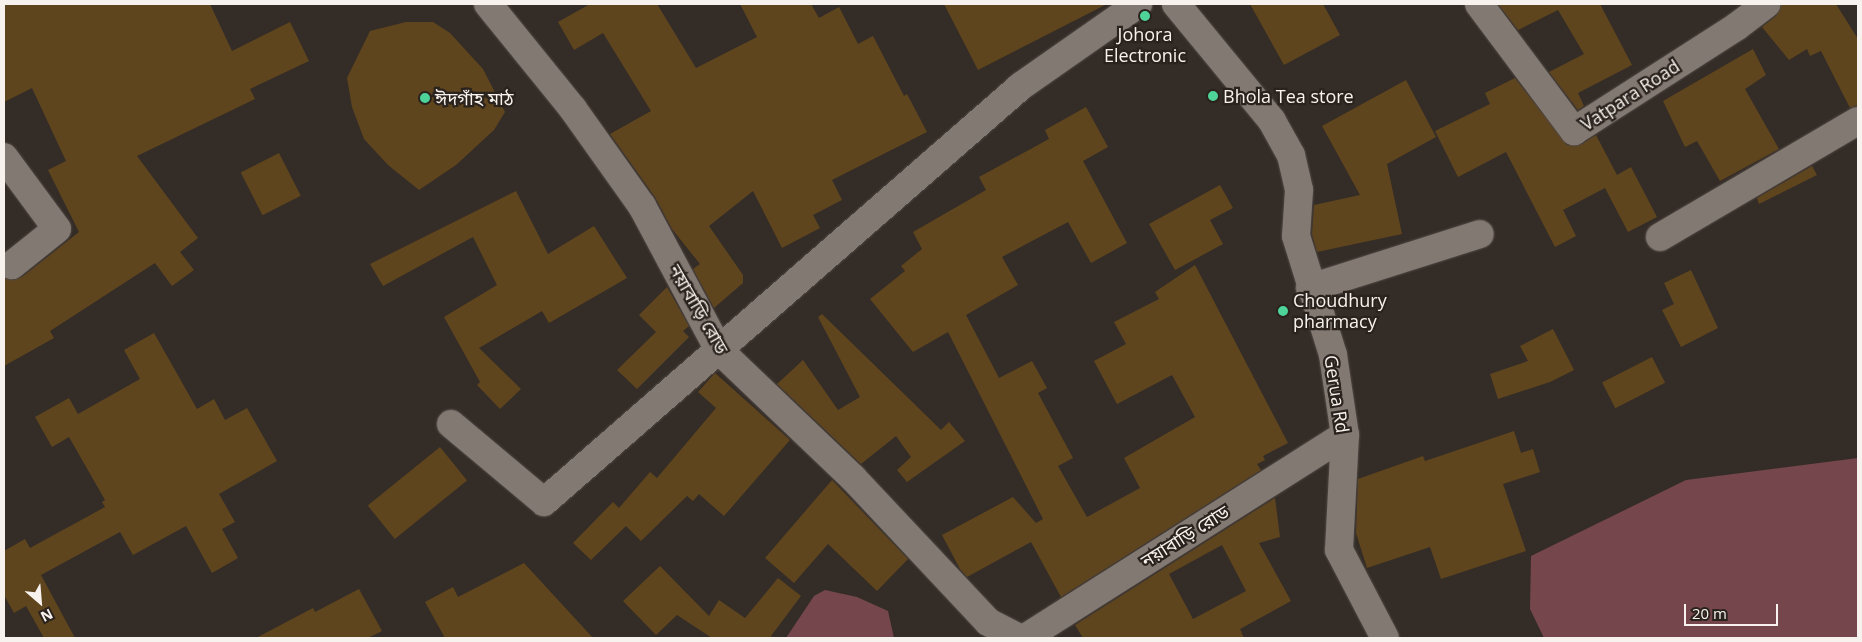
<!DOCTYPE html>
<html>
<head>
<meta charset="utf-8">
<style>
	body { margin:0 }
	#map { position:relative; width:1862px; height:642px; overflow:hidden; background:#342c26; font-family:"Open Sans","Noto Sans Bengali",sans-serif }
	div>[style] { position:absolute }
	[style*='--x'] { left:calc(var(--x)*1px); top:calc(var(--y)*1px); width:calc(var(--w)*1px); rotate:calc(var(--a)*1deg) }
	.water>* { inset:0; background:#75474d }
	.building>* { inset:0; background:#5f451e; transform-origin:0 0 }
	.roads { filter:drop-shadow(0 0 1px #504945) drop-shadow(0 0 1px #504945) }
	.minor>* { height:28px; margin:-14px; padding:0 14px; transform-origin:14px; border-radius:14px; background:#837973 }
	.dots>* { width:14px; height:14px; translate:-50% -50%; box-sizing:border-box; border:2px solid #2a221d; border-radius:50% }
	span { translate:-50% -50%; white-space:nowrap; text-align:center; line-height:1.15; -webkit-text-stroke:4.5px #2a221d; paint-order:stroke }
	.poi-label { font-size:18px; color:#f7f2ee }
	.left { translate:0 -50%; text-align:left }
	.street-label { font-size:18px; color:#f7f2ee }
	.frame { position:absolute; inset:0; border:5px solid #f7f2ee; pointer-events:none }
	.north { position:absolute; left:15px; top:577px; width:50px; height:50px; -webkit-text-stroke:4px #2a221d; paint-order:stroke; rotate:153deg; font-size:14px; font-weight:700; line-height:20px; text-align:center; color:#f7f2ee }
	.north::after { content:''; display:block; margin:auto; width:18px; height:22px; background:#f7f2ee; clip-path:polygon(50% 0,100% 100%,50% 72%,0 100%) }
	.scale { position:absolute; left:1684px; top:604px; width:94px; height:22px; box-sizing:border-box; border:2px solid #f7f2ee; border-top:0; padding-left:6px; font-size:15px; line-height:18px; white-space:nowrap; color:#f7f2ee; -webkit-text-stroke:4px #2a221d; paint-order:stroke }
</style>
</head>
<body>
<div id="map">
	<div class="water">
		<div style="clip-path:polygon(1858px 458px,1858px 638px,1544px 638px,1530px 609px,1531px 556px,1686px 480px)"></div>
		<div style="clip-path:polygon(825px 590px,857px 597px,888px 611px,894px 638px,786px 638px,814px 596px)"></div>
	</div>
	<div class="building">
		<div style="clip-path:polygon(4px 4px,210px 4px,232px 51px,290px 22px,309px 61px,250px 89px,255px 99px,137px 156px,198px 238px,180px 252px,194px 270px,172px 286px,155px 263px,50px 331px,54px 338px,4px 366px,4px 278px,14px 280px,22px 277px,79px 232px,48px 170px,66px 161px,32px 88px,4px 102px)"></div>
		<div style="clip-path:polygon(590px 4px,657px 4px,696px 68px,757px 37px,740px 4px,811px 4px,819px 18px,839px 7px,858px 44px,873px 36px,904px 96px,907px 94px,927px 132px,832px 180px,842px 200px,813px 215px,820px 228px,782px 248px,753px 191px,709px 226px,743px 275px,743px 283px,714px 308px,693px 269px,700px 264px,672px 229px,655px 197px,610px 134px,651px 111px,603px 33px,574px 50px,558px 22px)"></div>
		<div style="clip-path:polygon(944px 4px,1107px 4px,978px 70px)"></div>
		<div style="clip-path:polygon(1250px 4px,1323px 4px,1340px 35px,1284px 65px)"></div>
		<div style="clip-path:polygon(1498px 4px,1600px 4px,1632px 65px,1578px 93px,1584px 106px,1578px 110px,1549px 72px,1584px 54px,1558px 10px,1518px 30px)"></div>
		<div style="clip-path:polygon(1781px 4px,1836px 4px,1858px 39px,1858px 105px,1850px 108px,1821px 51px,1810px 56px,1807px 49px,1789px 60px,1762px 27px,1776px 16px)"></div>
		<div style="clip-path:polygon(406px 22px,433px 22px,450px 33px,483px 69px,505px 112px,494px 130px,456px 165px,419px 190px,388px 165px,364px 139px,352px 107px,347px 78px,370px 31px)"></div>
		<div style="clip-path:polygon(1753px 49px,1766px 75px,1745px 89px,1779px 149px,1720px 181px,1697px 141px,1685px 147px,1663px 101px)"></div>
		<div style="clip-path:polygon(1515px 78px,1567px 145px,1582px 144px,1596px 135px,1617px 175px,1631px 167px,1657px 217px,1628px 232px,1605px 188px,1563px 210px,1576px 236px,1555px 247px,1506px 152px,1458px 177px,1435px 131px,1490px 104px,1485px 93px)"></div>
		<div style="clip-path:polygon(1406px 80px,1436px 137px,1387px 164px,1402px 234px,1317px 252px,1312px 234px,1314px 205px,1360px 195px,1322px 126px)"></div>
		<div style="clip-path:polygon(1086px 107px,1108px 147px,1083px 161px,1127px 243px,1091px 263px,1068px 222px,1002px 257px,1018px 285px,966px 315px,999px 378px,1032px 361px,1047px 388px,1038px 393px,1073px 458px,1058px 466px,1087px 517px,1140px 488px,1124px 458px,1195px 417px,1172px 375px,1117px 404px,1094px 361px,1126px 344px,1114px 322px,1159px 299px,1155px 292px,1195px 265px,1288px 443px,1263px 456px,1265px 460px,1257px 464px,1261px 470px,1061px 597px,1031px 542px,967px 577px,960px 569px,942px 535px,1013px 497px,1036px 523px,1043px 519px,948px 332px,913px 352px,870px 299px,905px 271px,901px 266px,922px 249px,913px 232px,986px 190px,979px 177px,1049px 139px,1045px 130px)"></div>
		<div style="left:279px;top:153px;width:48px;height:43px;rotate:63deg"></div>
		<div style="clip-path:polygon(1812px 166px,1817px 175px,1759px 204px,1757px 198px)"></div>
		<div style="clip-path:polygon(1220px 185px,1233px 208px,1210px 220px,1223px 244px,1175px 270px,1149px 224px)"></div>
		<div style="clip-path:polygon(516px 191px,548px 254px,594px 226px,627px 278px,549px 323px,542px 311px,479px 348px,521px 389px,500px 409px,477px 385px,480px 382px,444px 317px,497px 285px,473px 237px,383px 286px,370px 264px)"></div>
		<div style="clip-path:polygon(1691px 270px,1718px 328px,1681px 347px,1662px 310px,1674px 304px,1664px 283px)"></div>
		<div style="clip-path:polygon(667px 287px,689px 326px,683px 331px,689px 337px,637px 389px,617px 370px,656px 332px,639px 315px)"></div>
		<div style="clip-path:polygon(822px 314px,941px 430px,949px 422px,965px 441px,907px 482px,897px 470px,911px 457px,896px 436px,861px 464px,777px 384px,803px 360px,838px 410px,860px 397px,818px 317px)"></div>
		<div style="clip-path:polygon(1553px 329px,1574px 370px,1550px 382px,1498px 399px,1490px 374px,1528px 361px,1520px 346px)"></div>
		<div style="clip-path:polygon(154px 333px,197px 409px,214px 399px,225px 420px,247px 408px,277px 461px,219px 494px,235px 522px,222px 529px,238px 558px,212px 573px,186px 526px,133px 555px,120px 532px,41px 575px,75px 638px,44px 638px,26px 606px,14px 613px,4px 595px,4px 551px,25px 539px,30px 548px,105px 507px,102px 502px,105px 500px,69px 437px,52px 447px,35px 417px,69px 398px,78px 414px,140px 379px,124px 350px)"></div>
		<div style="left:1652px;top:357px;width:29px;height:56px;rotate:63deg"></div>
		<div style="clip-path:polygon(715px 373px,790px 440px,724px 516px,699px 494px,693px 501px,687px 496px,641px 541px,626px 526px,591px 560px,573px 543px,613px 502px,619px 508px,650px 472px,657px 478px,716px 408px,698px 392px)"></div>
		<div style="clip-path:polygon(1514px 431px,1521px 453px,1533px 449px,1540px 472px,1503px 484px,1526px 551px,1441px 579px,1430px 547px,1367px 568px,1356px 533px,1358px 479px,1423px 456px,1425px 461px)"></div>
		<div style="left:440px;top:447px;width:43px;height:93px;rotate:51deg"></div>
		<div style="clip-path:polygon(832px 480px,908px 559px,877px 591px,828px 544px,794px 583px,765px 558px)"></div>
		<div style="clip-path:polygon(evenodd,1275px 498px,1280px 537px,1259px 543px,1291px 601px,1240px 629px,1244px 638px,1083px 638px,1075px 625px,1275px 498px,1222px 545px,1246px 591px,1193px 619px,1169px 574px,1222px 545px)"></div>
		<div style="clip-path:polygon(524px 563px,593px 638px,445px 638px,425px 602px,453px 587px,458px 597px)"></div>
		<div style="clip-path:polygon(660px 566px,709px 616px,719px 600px,745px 618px,778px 578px,801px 596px,771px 636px,774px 638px,712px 638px,677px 615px,656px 635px,623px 601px)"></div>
		<div style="clip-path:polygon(359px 589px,382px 631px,368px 638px,256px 638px,313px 608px,315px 612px)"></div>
	</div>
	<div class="roads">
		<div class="minor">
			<div style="--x:488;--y:4;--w:135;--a:51"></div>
			<div style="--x:573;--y:109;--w:119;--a:54.6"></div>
			<div style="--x:642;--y:206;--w:163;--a:61.9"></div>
			<div style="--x:719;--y:350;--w:185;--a:43.7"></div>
			<div style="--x:853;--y:478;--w:197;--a:46.8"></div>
			<div style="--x:988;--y:622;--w:35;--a:27"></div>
			<div style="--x:1176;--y:4;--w:151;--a:50.6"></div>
			<div style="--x:1272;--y:121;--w:39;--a:61"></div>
			<div style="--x:1291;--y:155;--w:36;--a:77"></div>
			<div style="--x:1299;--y:190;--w:46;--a:93.7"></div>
			<div style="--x:1296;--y:236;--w:125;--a:72.7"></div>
			<div style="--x:1333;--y:355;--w:81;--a:81.5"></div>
			<div style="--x:1345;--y:435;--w:115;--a:93"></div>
			<div style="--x:1339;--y:550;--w:99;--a:62.4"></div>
			<div style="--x:1479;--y:4;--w:159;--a:53.2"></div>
			<div style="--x:1574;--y:131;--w:193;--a:-32.7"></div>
			<div style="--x:1736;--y:27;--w:38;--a:-37"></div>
			<div style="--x:4;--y:157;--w:89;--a:53.6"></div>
			<div style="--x:57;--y:229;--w:58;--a:141.3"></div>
			<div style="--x:1660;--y:237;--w:229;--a:-30.4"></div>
			<div style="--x:1310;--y:288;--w:178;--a:-17.6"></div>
			<div style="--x:451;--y:424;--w:121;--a:40"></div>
			<div style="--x:544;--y:502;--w:633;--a:-41.09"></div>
			<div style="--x:1021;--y:86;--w:143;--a:-35"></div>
			<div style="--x:1025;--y:638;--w:379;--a:-32.4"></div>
		</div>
	</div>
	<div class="dots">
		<div style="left:1145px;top:16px;background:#4ed399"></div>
		<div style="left:1213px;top:96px;background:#4ed399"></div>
		<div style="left:425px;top:98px;background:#4ed399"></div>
		<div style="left:1283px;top:311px;background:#4ed399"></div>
	</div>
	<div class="poi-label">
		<span style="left:1145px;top:45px">Johora<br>Electronic</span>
		<span class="left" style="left:1223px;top:96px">Bhola Tea store</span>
		<span class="left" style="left:435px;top:98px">ঈদগাঁহ মাঠ</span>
		<span class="left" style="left:1293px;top:311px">Choudhury<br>pharmacy</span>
	</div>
	<div class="street-label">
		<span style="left:1630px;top:95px;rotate:-33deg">Vatpara Road</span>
		<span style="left:699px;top:309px;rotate:60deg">নয়াবাড়ি রোড</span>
		<span style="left:1337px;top:394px;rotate:81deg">Gerua Rd</span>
		<span style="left:1185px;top:536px;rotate:-32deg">নয়াবাড়ি রোড</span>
	</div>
	<div class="frame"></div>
	<div class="north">N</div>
	<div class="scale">20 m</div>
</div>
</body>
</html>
